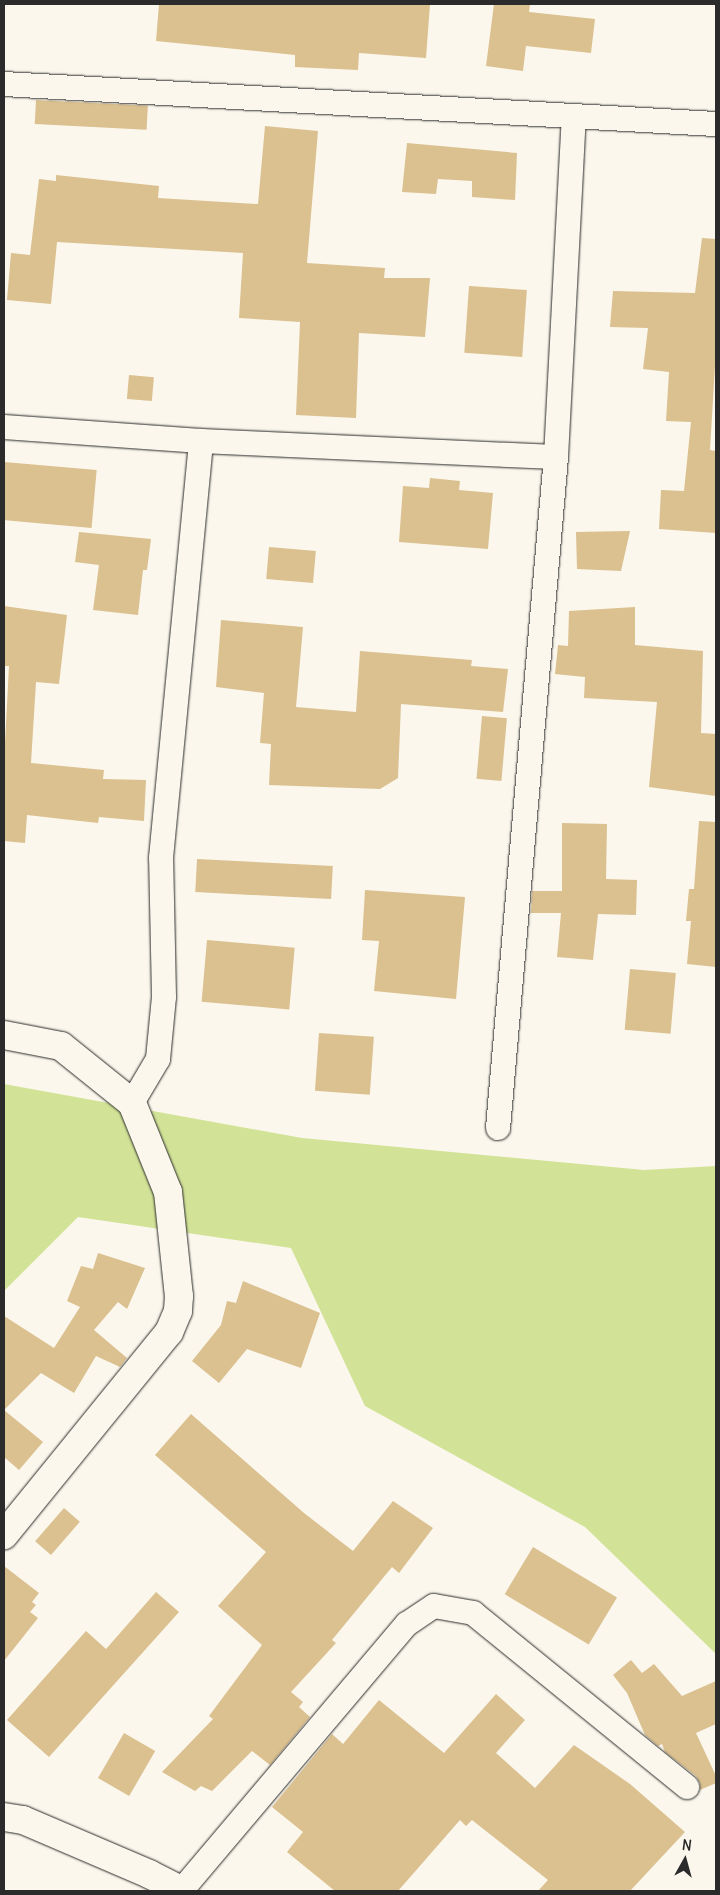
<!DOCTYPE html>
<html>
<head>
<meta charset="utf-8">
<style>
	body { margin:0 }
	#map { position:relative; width:720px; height:1895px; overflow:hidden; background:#fbf7ec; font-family:Delius,sans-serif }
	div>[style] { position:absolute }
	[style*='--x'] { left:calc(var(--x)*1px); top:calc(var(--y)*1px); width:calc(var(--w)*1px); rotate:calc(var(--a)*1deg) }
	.green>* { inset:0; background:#d2e397 }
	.building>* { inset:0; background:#dbc090; transform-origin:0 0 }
	.roads { filter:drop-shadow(0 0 1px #2b2b2b) drop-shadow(0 0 1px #2b2b2b) }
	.minor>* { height:24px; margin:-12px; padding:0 12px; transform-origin:12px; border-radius:12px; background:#fbf7ec }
	.tertiary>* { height:28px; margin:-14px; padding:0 14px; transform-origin:14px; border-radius:14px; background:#fbf7ec }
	span { translate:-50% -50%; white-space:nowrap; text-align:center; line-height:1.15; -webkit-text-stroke:4px #fbf7ec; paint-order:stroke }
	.frame { position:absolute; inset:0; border:5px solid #2b2b2b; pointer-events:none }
	.north { position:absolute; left:660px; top:1835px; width:50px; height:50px; -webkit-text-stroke:4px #fbf7ec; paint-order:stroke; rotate:7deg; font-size:14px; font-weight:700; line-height:20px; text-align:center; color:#2b2b2b }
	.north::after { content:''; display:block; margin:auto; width:18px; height:22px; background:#2b2b2b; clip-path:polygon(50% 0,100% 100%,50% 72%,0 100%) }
</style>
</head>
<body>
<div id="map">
	<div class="green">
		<div style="clip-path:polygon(4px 1084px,302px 1138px,644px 1170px,716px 1166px,716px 1654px,585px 1527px,365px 1406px,291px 1248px,78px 1217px,4px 1291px)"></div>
	</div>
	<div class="building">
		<div style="clip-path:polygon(159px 4px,430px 4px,426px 58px,359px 53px,358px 70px,295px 67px,295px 55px,156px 41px)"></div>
		<div style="clip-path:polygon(494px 4px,530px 4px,529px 12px,595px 19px,591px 53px,526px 46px,523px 71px,486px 66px)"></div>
		<div style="left:36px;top:100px;width:112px;height:24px;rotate:3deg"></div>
		<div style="clip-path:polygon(265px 126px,318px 131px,307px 263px,385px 268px,384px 278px,430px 278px,425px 337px,359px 333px,356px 418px,296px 415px,300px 322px,239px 318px,243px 253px,57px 242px,51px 304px,7px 300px,11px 253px,30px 255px,39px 179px,56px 181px,56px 175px,159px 186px,158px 198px,258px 204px)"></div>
		<div style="clip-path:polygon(407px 143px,517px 153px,515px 200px,472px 197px,472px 181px,438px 179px,436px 194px,402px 192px)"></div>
		<div style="clip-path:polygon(702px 238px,716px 239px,716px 349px,710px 450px,716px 451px,716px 533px,659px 529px,661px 490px,684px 491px,691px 422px,666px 421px,669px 372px,643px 369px,648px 328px,610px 327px,613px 291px,695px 293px)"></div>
		<div style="left:469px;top:286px;width:58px;height:67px;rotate:4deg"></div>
		<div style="left:129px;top:375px;width:25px;height:24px;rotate:5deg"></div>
		<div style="left:4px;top:462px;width:93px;height:58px;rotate:5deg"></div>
		<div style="clip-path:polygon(430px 478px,460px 481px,459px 490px,493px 493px,488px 549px,399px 542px,403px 486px,429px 488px)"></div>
		<div style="clip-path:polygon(630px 531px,621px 571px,577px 569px,576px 532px)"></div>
		<div style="clip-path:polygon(79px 532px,151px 539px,147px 570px,143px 570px,138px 615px,93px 610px,99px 565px,75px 562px)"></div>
		<div style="left:269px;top:547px;width:47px;height:32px;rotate:5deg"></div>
		<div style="clip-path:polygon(4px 606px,67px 615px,59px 684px,36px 682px,31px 763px,104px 770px,103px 779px,146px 780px,144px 821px,99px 817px,98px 823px,27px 815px,25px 843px,4px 841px,4px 762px,9px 666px,4px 666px)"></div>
		<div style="clip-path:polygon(635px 607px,635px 645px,703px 651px,701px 733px,716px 734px,716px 796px,649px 787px,657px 702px,584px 698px,585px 677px,555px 674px,558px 645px,568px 646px,569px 611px)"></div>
		<div style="clip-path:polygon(221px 620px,303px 627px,296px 707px,356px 712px,360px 651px,472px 660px,471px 666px,508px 669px,503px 712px,401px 704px,398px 778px,380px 789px,269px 785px,271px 744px,260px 743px,264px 693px,216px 687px)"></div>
		<div style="left:482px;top:716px;width:25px;height:63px;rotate:5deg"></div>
		<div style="clip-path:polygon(699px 821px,716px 822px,716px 967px,687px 964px,691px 921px,686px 921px,689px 889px,694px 889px)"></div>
		<div style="clip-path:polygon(562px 823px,607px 824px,606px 879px,637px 880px,636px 915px,598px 914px,593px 960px,557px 957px,561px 913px,531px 913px,532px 891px,562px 891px)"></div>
		<div style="left:197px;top:859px;width:136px;height:33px;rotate:3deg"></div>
		<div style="clip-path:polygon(365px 890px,465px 897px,456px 999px,374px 991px,379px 941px,362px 940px)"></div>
		<div style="left:207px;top:940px;width:88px;height:62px;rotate:5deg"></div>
		<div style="left:630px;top:969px;width:46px;height:61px;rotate:5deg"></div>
		<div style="left:319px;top:1033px;width:55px;height:58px;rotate:4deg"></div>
		<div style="clip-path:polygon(98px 1253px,145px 1268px,127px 1309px,118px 1302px,94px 1330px,127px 1358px,120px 1367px,96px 1356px,74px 1393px,41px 1373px,4px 1410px,43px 1442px,19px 1470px,4px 1457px,4px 1316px,54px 1348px,80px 1307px,67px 1301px,81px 1266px,93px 1269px)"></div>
		<div style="clip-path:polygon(243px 1281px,320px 1313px,301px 1368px,247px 1349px,219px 1383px,192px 1361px,221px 1325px,227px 1301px,236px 1303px)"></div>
		<div style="clip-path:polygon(191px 1414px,304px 1513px,353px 1551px,393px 1501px,433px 1528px,399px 1573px,392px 1567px,332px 1640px,336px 1643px,291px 1692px,303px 1702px,299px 1707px,310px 1717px,270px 1765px,252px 1751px,212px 1791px,201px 1786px,195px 1791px,162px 1772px,213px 1719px,209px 1716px,262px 1645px,218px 1606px,266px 1552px,155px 1455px)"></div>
		<div style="left:64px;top:1508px;width:21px;height:44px;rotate:41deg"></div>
		<div style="left:533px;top:1547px;width:98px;height:55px;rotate:31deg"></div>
		<div style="clip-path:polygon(4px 1566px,39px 1593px,32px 1602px,36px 1605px,30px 1612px,38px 1618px,4px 1661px)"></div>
		<div style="clip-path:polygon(156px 1592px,179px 1612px,49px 1757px,7px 1720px,86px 1631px,106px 1649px)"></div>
		<div style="clip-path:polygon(631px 1660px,642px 1673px,654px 1664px,682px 1696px,716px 1681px,716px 1724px,696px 1733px,716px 1776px,716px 1783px,700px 1790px,700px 1783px,696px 1776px,665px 1752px,662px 1744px,658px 1746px,645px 1735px,627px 1693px,613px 1675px)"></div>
		<div style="clip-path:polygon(496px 1694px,525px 1720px,496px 1753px,535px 1788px,574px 1745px,630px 1784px,685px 1832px,630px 1891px,538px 1891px,548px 1880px,472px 1820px,466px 1826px,460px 1820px,398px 1891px,335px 1891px,287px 1852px,303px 1832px,272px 1807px,332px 1734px,343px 1744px,379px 1700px,444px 1753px)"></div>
		<div style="left:124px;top:1733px;width:36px;height:52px;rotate:30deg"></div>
	</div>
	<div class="roads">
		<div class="minor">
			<div style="--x:4;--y:84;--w:713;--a:3.22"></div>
			<div style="--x:4;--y:427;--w:197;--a:4.1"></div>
			<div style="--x:201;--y:441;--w:355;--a:2.6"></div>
			<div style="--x:132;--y:1103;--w:51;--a:-59.4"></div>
			<div style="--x:158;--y:1059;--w:62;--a:-84.5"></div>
			<div style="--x:164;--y:997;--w:139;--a:-91.2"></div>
			<div style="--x:161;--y:858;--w:419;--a:-84.5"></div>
			<div style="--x:498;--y:1128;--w:674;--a:-85.06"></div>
			<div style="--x:556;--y:457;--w:341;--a:-87"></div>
			<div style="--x:181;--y:1891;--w:350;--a:-49.8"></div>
			<div style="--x:407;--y:1624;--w:32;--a:-34"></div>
			<div style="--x:434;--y:1606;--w:40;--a:10"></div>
			<div style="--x:473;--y:1613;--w:276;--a:39.1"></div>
		</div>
		<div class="tertiary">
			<div style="--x:4;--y:1035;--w:58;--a:10.9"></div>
			<div style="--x:61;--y:1046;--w:91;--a:38.8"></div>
			<div style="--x:132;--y:1103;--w:96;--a:68"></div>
			<div style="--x:168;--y:1192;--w:105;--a:84"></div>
			<div style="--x:179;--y:1296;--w:15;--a:94"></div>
			<div style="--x:178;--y:1311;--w:23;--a:113"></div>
			<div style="--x:169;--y:1332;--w:262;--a:129.1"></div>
			<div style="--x:4;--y:1817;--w:19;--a:9"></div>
			<div style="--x:23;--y:1820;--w:137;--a:23.2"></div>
			<div style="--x:149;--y:1874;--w:37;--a:27"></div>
		</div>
	</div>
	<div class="frame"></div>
	<div class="north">N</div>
</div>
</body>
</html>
